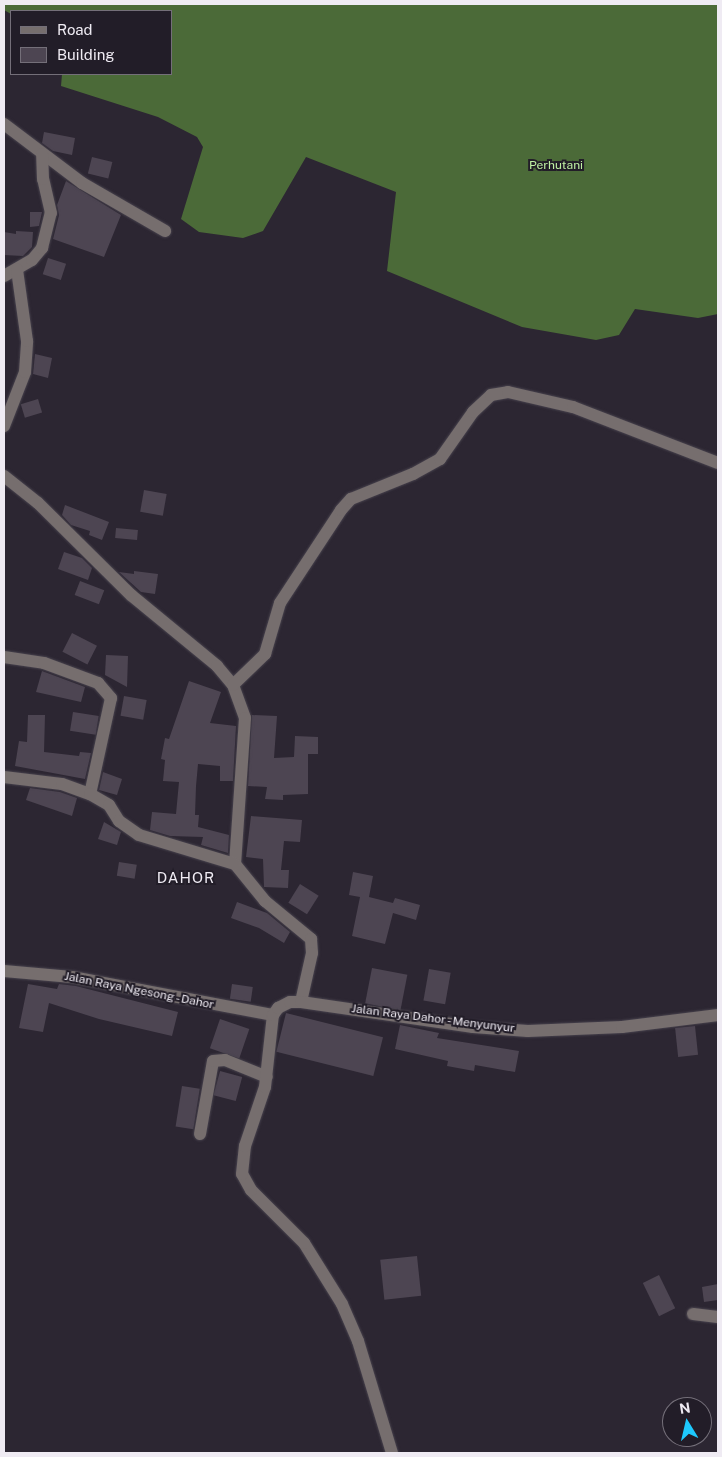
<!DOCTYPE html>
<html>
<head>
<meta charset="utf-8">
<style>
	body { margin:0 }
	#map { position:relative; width:722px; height:1457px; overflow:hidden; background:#2c2632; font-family:"Public Sans",sans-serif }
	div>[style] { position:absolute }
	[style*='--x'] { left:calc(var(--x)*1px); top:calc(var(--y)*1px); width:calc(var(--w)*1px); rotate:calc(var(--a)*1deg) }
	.forest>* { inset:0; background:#4b6a38 }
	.building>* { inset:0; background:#4d4552; transform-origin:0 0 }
	.roads { filter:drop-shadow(0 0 1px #47424d) drop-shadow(0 0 1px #47424d) }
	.minor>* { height:12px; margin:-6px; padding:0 6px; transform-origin:6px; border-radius:6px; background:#766e6e }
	span { translate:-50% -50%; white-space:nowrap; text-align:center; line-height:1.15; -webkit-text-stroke:4px #221d28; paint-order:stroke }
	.park-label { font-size:12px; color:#bff0a3 }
	.street-label { font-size:12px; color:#efebf3 }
	.quarter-label { font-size:15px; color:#efebf3; letter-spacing:1px }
	.frame { position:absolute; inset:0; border:5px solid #efebf3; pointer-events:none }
	.legend { position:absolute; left:10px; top:10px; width:162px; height:65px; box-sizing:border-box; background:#221d28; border:1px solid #746f79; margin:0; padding:6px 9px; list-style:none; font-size:15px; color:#efebf3 }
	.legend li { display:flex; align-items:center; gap:10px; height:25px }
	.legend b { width:25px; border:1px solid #746f79 }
	.north { position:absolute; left:662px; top:1397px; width:50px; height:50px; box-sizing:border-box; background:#221d28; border:1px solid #746f79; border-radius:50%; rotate:351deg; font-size:14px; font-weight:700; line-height:20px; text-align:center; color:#efebf3 }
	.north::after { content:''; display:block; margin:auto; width:18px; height:22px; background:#1ec9fd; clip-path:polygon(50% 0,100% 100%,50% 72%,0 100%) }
</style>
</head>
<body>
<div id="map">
	<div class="forest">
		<div style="clip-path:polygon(4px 4px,718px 4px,718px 314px,698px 318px,635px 309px,619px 335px,596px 340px,522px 327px,387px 271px,396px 192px,306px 157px,263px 231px,243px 238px,199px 232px,181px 219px,203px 147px,197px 137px,158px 117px,61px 86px,62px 74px,171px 74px,171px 11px,11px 14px,4px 10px)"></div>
	</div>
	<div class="building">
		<div style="clip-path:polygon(44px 132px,75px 138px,72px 155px,53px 151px,42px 143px)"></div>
		<div style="left:92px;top:157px;width:21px;height:17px;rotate:14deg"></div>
		<div style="clip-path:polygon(66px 181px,121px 215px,104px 257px,53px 239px,59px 215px,57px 205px)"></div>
		<div style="clip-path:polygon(30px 212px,42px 212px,39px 226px,30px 227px)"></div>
		<div style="clip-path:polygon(16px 231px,33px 232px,32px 247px,23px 256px,4px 255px,4px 232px,16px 234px)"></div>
		<div style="left:48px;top:258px;width:19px;height:17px;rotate:18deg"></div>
		<div style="clip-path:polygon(35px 354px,52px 358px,48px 378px,33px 374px)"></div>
		<div style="left:38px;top:399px;width:14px;height:18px;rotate:73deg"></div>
		<div style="left:144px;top:490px;width:23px;height:22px;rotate:10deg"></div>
		<div style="clip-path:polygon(65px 505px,109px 522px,102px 540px,89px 535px,90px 531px,71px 525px,62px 515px)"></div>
		<div style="left:116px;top:528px;width:22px;height:10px;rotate:5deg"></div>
		<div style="clip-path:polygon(64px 552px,82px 558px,92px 568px,88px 580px,58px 569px)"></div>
		<div style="clip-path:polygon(134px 571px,158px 574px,155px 594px,141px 592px,119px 572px,134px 574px)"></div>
		<div style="left:80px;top:581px;width:26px;height:15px;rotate:21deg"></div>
		<div style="left:72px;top:633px;width:28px;height:21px;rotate:27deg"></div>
		<div style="clip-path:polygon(106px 655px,128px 656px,127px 687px,105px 675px)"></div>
		<div style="clip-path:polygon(42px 671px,85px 687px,81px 702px,36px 692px)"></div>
		<div style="clip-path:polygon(189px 681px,221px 692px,210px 723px,236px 726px,233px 781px,220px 781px,220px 766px,198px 764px,196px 786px,195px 815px,199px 815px,198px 827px,229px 835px,228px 853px,201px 845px,203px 837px,170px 836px,150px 830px,152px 812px,176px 814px,179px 782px,163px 781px,165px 760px,161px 759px,165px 738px,169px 739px)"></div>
		<div style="left:124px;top:696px;width:23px;height:20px;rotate:10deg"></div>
		<div style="left:73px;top:712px;width:26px;height:19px;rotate:9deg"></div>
		<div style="clip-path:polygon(28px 715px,45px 715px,44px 752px,79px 756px,80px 752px,91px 753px,85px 779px,15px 766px,19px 741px,27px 742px)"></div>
		<div style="clip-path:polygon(252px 715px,277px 716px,274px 758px,294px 757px,295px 736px,318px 737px,318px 754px,308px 754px,308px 794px,283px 795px,283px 800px,265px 799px,267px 787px,248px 786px)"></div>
		<div style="clip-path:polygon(103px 772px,122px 779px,117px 795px,99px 790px)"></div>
		<div style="clip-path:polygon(30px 788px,60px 792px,77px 798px,72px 816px,26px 800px)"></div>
		<div style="clip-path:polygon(251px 816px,302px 820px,300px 842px,284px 841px,281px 870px,289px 870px,288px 888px,264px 887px,263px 859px,246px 857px)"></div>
		<div style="clip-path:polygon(104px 822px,121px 832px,117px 845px,98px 839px)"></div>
		<div style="left:119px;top:862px;width:18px;height:14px;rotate:9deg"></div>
		<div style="clip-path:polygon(353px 872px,373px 876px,369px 897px,393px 903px,395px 898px,420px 905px,416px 920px,393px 913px,385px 944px,352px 936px,360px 897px,349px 895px)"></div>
		<div style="left:300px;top:884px;width:22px;height:22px;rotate:32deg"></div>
		<div style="clip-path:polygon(237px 902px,267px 913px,290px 932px,284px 943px,259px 928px,231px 918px)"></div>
		<div style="left:372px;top:968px;width:36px;height:36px;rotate:11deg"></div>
		<div style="left:429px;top:969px;width:22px;height:32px;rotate:10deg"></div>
		<div style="clip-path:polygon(28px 984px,57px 989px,59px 984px,76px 986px,178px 1012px,172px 1036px,99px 1019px,49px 1003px,43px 1032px,19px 1028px)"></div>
		<div style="left:232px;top:984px;width:21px;height:15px;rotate:8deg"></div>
		<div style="left:286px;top:1013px;width:100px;height:40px;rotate:14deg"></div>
		<div style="left:220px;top:1019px;width:31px;height:31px;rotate:19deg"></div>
		<div style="clip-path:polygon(400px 1025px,439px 1033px,437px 1038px,519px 1051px,515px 1072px,475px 1065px,474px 1071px,447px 1066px,448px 1061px,395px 1049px)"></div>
		<div style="left:695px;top:1026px;width:29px;height:20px;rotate:84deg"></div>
		<div style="left:220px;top:1071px;width:23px;height:25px;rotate:15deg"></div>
		<div style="left:182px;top:1086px;width:18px;height:41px;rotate:9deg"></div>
		<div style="left:417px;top:1256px;width:40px;height:37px;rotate:84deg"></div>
		<div style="left:659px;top:1275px;width:37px;height:18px;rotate:64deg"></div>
		<div style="clip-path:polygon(718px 1284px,718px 1300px,704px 1302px,702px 1287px)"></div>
	</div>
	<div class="roads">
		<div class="minor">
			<div style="--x:4;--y:124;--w:98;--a:37.1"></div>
			<div style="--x:82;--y:183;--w:96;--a:30"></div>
			<div style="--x:4;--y:276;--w:32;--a:-30"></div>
			<div style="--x:32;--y:260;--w:16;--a:-50"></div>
			<div style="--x:42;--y:248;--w:36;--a:-76"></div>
			<div style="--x:51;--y:213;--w:35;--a:-103"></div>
			<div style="--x:43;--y:179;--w:25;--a:-92"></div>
			<div style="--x:4;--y:426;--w:58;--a:-68.7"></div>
			<div style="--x:25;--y:372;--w:31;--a:-86"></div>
			<div style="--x:27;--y:341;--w:72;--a:-98"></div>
			<div style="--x:4;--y:476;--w:43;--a:38.5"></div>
			<div style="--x:38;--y:503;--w:131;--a:44.7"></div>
			<div style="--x:131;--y:595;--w:112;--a:39.5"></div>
			<div style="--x:217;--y:666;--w:25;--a:50"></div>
			<div style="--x:233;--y:685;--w:35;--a:70"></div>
			<div style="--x:245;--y:718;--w:146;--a:93.9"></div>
			<div style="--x:235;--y:864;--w:48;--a:51"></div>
			<div style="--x:265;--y:901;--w:60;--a:39.6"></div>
			<div style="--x:311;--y:939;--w:14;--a:86"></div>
			<div style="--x:312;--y:953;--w:50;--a:102.7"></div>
			<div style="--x:4;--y:657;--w:40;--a:8.5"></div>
			<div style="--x:44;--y:663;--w:58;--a:20.3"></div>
			<div style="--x:98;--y:683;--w:20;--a:49"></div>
			<div style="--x:111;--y:698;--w:98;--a:102.3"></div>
			<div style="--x:233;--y:685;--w:45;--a:-44.1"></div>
			<div style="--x:265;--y:654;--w:53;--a:-73.6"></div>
			<div style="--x:280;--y:603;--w:111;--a:-56.7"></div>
			<div style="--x:341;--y:510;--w:15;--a:-48"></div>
			<div style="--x:351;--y:499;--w:67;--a:-22"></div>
			<div style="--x:413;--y:474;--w:31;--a:-29"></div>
			<div style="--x:440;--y:459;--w:57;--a:-54.9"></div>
			<div style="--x:473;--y:412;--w:25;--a:-43"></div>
			<div style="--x:491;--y:395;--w:17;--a:-10"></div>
			<div style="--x:508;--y:392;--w:67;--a:13"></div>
			<div style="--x:573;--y:407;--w:155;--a:21.1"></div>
			<div style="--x:4;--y:777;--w:58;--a:6.9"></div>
			<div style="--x:62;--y:784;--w:30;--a:20"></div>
			<div style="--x:90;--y:794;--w:22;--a:30"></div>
			<div style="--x:109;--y:805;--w:19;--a:58"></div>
			<div style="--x:119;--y:821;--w:24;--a:35"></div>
			<div style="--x:139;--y:835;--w:100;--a:16.8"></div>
			<div style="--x:4;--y:971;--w:68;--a:5"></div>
			<div style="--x:72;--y:977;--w:205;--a:10.7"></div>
			<div style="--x:200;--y:1134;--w:74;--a:-79.9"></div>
			<div style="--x:213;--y:1061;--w:12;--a:-5"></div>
			<div style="--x:225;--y:1060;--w:45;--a:22"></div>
			<div style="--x:693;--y:1314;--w:25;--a:7"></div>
			<div style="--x:392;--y:1453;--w:117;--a:-106.9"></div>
			<div style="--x:358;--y:1341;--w:40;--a:-113.4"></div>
			<div style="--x:342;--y:1304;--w:72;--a:-121.9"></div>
			<div style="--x:304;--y:1243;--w:75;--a:-135"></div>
			<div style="--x:251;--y:1190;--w:18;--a:-119"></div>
			<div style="--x:242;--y:1174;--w:28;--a:-84"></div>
			<div style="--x:245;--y:1146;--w:62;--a:-71.3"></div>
			<div style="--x:265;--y:1087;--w:72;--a:-83.7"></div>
			<div style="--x:273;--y:1015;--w:9;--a:-54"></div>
			<div style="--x:278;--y:1008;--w:13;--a:-27"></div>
			<div style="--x:290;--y:1002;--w:11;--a:0"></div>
			<div style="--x:301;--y:1002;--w:174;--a:8.3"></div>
			<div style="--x:473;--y:1027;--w:55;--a:4.2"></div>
			<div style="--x:528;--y:1031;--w:94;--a:-2.4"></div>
			<div style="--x:622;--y:1027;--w:97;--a:-7.1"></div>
		</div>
	</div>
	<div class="park-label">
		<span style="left:556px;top:166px">Perhutani</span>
	</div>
	<div class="street-label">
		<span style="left:139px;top:991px;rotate:11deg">Jalan Raya Ngesong - Dahor</span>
		<span style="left:433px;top:1019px;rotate:7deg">Jalan Raya Dahor - Menyunyur</span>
	</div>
	<div class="quarter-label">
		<span style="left:186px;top:878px">DAHOR</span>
	</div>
	<div class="frame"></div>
	<ul class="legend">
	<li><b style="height:6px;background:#766e6e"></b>Road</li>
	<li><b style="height:14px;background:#4d4552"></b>Building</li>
	</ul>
	<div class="north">N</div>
</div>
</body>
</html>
